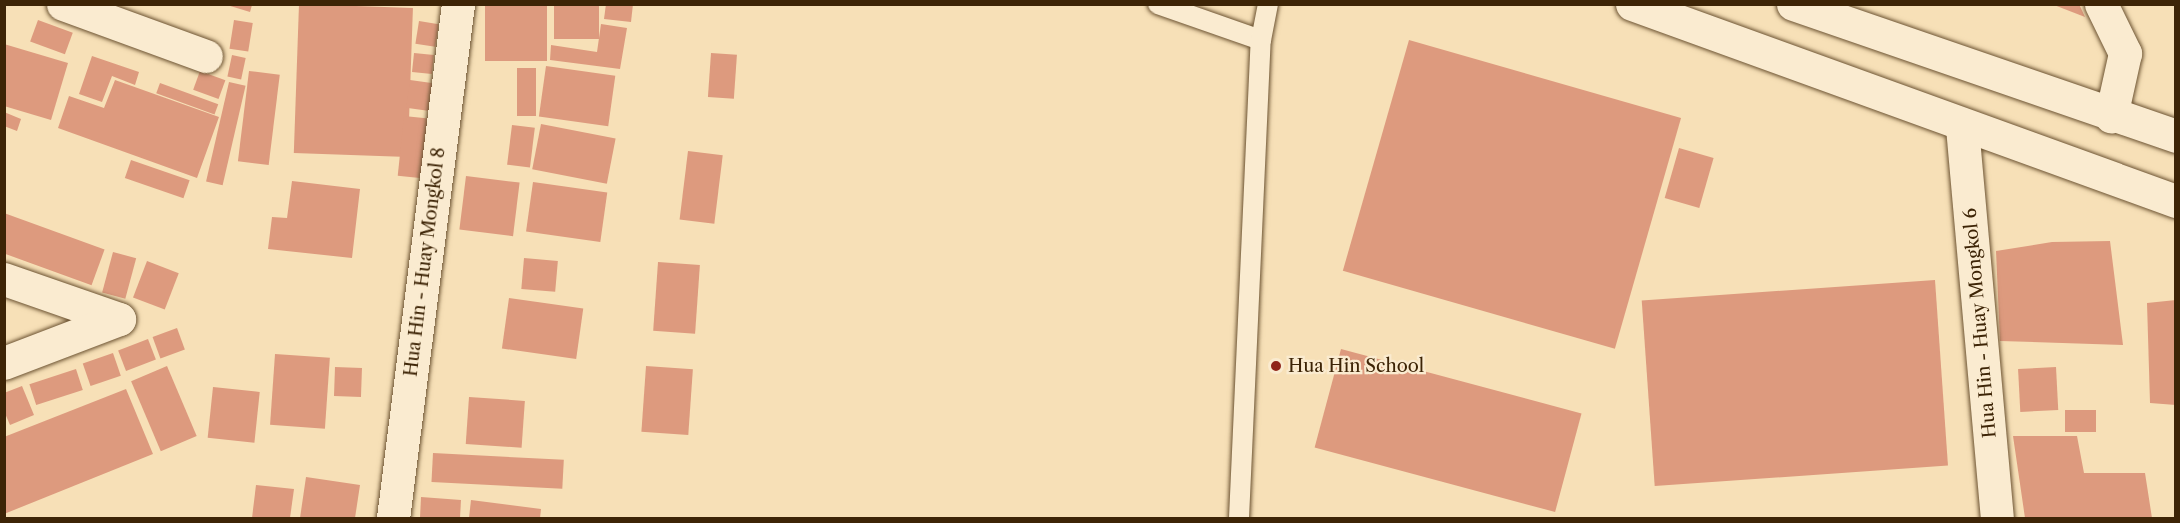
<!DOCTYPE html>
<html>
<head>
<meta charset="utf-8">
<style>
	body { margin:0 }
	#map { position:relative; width:2180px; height:523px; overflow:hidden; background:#f7e0b7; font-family:"Libre Caslon Text",serif }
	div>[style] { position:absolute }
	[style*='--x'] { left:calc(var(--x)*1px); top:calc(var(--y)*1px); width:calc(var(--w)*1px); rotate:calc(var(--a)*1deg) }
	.building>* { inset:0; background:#dd9a7e; transform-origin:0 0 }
	.roads { filter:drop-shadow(0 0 2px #6c5332) drop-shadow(0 0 2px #6c5332) }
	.service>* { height:20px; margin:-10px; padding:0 10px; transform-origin:10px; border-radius:10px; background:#faebd0 }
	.minor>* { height:33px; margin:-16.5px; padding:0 16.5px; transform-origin:16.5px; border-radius:16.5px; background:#faebd0 }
	.secondary>* { height:33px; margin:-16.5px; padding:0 16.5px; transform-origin:16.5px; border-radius:16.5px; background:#faebd0 }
	.dots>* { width:16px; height:16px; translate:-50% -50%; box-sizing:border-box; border:3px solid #faebd0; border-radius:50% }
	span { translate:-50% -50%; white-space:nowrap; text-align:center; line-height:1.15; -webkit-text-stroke:4.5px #faebd0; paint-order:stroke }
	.street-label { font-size:18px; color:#3d2406 }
	.poi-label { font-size:18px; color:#3d2406 }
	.left { translate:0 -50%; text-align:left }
	.frame { position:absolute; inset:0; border:6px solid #3d2406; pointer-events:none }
</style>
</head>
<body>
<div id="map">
	<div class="building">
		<div style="left:299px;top:4px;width:114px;height:149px;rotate:2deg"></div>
		<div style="left:485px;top:4px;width:62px;height:57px"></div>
		<div style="left:554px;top:4px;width:45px;height:35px"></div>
		<div style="clip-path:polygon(606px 4px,633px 4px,631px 22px,604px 19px)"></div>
		<div style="clip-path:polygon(2054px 4px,2079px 4px,2085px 17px,2054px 5px)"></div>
		<div style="clip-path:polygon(227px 5px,252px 5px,250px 12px)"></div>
		<div style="left:38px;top:20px;width:37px;height:23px;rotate:20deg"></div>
		<div style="left:234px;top:20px;width:19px;height:29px;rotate:9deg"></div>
		<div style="left:419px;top:21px;width:20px;height:23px;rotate:9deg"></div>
		<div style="clip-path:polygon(601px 24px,627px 28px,620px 69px,550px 60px,551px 45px,597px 52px)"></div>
		<div style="left:1409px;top:40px;width:283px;height:240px;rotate:16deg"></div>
		<div style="clip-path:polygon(4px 44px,68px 63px,51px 120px,4px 106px)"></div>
		<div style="left:414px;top:53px;width:20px;height:19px;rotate:6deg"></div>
		<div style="left:711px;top:53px;width:26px;height:44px;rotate:4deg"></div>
		<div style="left:232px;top:55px;width:14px;height:22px;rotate:12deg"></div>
		<div style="clip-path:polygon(92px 56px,139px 72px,135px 85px,112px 76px,102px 102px,79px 94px)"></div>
		<div style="left:546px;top:66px;width:70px;height:51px;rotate:8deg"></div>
		<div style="left:517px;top:68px;width:19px;height:48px"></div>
		<div style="left:200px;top:71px;width:27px;height:20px;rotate:20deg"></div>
		<div style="left:249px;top:71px;width:31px;height:91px;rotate:7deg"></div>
		<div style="clip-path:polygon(115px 80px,219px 117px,197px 178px,58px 128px,69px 96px,104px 108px)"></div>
		<div style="left:410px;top:80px;width:29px;height:28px;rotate:8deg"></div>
		<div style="left:229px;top:82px;width:17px;height:102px;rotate:13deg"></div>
		<div style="left:160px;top:83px;width:62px;height:11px;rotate:20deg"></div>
		<div style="clip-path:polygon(4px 112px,21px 119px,17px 131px,4px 126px)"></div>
		<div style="left:404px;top:116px;width:27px;height:60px;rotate:6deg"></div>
		<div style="left:541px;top:124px;width:76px;height:46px;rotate:11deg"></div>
		<div style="left:512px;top:125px;width:23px;height:40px;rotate:7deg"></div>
		<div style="left:1679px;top:148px;width:36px;height:52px;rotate:16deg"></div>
		<div style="left:688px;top:151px;width:35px;height:69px;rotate:7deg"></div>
		<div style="left:131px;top:160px;width:62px;height:19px;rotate:19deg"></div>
		<div style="left:466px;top:176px;width:54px;height:54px;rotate:7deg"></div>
		<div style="clip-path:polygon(292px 181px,360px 189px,352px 258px,268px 249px,272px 217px,287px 218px)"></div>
		<div style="left:533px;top:182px;width:75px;height:50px;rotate:8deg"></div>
		<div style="left:4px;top:213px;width:107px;height:38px;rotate:20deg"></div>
		<div style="clip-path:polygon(2110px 241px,2123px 345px,2000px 341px,1996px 251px,2052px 242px)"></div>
		<div style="left:113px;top:252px;width:24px;height:42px;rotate:15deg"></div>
		<div style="left:524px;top:258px;width:34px;height:31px;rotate:5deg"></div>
		<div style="left:147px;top:261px;width:34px;height:39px;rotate:21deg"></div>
		<div style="left:658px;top:262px;width:42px;height:69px;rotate:4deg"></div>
		<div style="left:1935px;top:280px;width:186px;height:294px;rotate:86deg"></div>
		<div style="left:509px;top:298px;width:75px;height:51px;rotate:8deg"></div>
		<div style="clip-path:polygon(2176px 300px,2176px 405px,2150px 403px,2147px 303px)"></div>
		<div style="left:177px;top:328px;width:23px;height:26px;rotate:70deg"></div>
		<div style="left:148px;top:339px;width:22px;height:32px;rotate:69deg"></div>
		<div style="left:1341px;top:349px;width:249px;height:102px;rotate:15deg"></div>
		<div style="left:113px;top:353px;width:24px;height:32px;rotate:71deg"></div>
		<div style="left:275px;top:354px;width:55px;height:71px;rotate:4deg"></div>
		<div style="left:167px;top:366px;width:76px;height:39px;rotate:67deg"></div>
		<div style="left:646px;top:366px;width:47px;height:66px;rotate:4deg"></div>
		<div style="left:335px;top:367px;width:27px;height:29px;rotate:2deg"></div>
		<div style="left:2056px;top:367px;width:43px;height:38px;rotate:87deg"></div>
		<div style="left:76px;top:369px;width:22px;height:49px;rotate:72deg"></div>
		<div style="clip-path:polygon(22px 386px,34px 415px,10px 425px,4px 411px,4px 393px)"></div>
		<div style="left:213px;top:387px;width:47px;height:51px;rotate:6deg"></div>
		<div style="clip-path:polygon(126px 389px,153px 454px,4px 514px,4px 437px)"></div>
		<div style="left:469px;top:397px;width:56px;height:47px;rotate:4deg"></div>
		<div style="left:2096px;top:410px;width:22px;height:31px;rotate:90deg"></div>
		<div style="clip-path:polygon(2013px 436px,2077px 436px,2084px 473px,2145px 473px,2152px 518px,2025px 518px)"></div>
		<div style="left:433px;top:453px;width:131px;height:29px;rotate:3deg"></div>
		<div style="clip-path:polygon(306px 477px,360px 485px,355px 518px,300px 518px)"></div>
		<div style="clip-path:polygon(256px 485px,294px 489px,290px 518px,252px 518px)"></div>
		<div style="clip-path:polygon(421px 497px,461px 500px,460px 518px,420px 518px)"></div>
		<div style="clip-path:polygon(471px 500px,541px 509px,540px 518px,469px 518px)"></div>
	</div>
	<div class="roads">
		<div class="service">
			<div style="--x:1158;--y:4;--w:109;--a:19.3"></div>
			<div style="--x:1239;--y:518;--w:479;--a:-87.4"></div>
			<div style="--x:1261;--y:40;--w:37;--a:-79"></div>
		</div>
		<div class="minor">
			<div style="--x:63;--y:4;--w:152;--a:20"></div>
			<div style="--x:2101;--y:4;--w:55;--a:63.9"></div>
			<div style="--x:2125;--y:53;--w:65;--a:102.5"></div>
			<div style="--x:1962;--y:127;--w:393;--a:84.9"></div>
			<div style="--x:4;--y:279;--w:122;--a:19.2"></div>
			<div style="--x:119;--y:319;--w:123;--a:159.1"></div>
			<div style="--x:393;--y:518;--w:518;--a:-82.79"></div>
		</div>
		<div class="secondary">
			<div style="--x:1632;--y:4;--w:579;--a:19.91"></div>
			<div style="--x:1793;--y:4;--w:405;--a:19"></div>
		</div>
	</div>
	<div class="dots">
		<div style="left:1276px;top:366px;background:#8f2418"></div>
	</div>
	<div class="street-label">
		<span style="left:425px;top:262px;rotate:-83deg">Hua Hin - Huay Mongkol 8</span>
		<span style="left:1980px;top:323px;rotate:-95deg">Hua Hin - Huay Mongkol 6</span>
	</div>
	<div class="poi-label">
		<span class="left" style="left:1288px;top:366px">Hua Hin School</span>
	</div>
	<div class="frame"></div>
</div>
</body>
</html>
